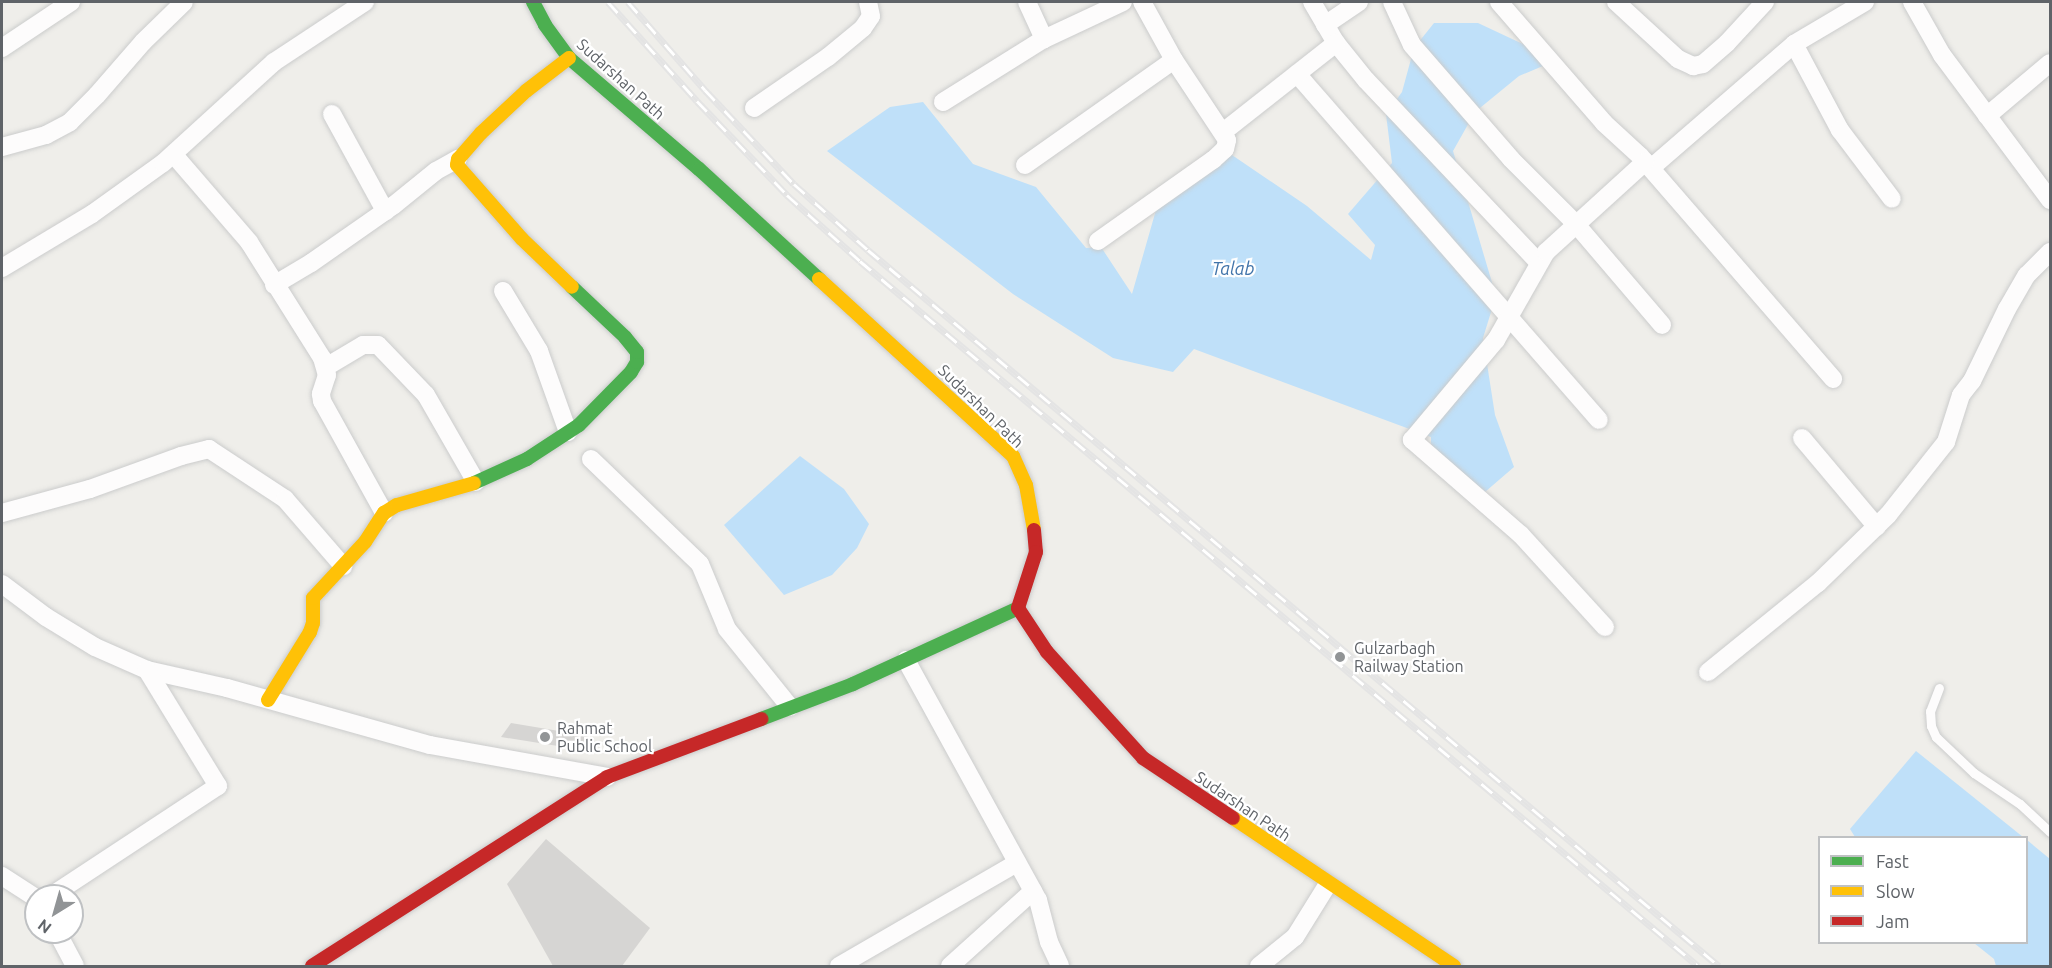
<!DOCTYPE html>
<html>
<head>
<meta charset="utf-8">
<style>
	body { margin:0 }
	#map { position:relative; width:2052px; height:968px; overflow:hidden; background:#efeeea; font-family:Ubuntu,sans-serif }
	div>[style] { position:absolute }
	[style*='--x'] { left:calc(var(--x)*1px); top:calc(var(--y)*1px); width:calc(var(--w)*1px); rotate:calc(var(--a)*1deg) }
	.water>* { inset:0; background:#bfe0f9 }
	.building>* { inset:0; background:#d6d5d3 }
	.roads { filter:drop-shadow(0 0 2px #cbcccc) drop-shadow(0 0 2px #cbcccc) }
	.lane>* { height:9px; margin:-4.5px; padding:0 4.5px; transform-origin:4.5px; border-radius:4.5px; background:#fdfcfc }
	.street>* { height:18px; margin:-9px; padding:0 9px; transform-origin:9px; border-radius:9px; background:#fdfcfc }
	.fast>* { height:14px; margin:-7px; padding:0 7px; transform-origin:7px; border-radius:7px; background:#4caf50 }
	.slow>* { height:14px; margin:-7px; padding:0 7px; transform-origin:7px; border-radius:7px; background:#ffc107 }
	.jam>* { height:14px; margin:-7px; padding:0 7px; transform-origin:7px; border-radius:7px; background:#c62828 }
	.rail>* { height:7px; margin-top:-3.5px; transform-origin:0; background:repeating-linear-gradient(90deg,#fff 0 14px,#e4e4e4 0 28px); box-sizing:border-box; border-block:2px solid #e4e4e4 }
	.dots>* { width:16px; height:16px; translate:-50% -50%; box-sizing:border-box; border:3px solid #fff; border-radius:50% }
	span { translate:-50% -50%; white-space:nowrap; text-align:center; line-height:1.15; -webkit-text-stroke:4.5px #fff; paint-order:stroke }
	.street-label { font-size:16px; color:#5f6368 }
	.poi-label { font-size:16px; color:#5f6368 }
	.left { translate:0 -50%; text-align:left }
	.water-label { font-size:18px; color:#4174aa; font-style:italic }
	.frame { position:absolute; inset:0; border:3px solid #5f6368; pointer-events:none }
	.legend { position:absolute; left:1818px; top:836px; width:210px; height:108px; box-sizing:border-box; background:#fff; border:2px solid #bfc1c3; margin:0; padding:8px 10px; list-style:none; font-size:18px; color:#5f6368 }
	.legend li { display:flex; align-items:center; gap:12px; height:30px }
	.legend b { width:30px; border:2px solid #bfc1c3 }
	.north { position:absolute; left:24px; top:884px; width:60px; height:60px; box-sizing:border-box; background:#fff; border:2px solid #bfc1c3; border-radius:50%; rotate:217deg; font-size:16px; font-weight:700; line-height:24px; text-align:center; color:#5f6368 }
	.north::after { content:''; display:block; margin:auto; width:21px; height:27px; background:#919496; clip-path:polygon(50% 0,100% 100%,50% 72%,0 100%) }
</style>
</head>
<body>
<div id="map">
	<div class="water">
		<div style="clip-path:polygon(1434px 23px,1478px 23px,1557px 60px,1519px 76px,1475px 112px,1453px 151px,1496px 296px,1483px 338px,1495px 415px,1514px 467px,1478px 498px,1431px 444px,1431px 437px,1194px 349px,1173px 372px,1113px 358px,1013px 294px,827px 151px,890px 107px,923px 102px,973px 164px,1036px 187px,1086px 248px,1101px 247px,1132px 294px,1158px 203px,1229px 153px,1307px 206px,1371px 260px,1375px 245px,1348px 214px,1392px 163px,1386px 114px,1402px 92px,1414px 48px)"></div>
		<div style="clip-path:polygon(800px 456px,844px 489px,869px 524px,857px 548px,832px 575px,784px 595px,724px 525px)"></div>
		<div style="clip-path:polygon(1916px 751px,2023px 837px,1855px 837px,1850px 829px)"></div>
		<div style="clip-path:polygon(2027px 840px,2050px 859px,2050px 966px,1996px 966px,1994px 959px,1974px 943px,2026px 942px)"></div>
	</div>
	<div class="building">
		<div style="clip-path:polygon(511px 723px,589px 736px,589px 751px,501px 737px)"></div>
		<div style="clip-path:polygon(546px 839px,650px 928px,622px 966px,553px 966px,507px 884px)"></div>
	</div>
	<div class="roads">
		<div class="lane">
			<div style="--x:1939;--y:688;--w:25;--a:111"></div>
			<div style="--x:1930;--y:711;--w:15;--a:86"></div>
			<div style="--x:1931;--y:726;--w:12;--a:66"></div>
			<div style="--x:1936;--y:737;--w:52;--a:43.5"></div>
			<div style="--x:1974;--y:773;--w:55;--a:34"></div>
			<div style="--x:2020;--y:804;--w:41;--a:43"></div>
		</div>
		<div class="street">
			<div style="--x:1027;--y:2;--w:41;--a:65.3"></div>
			<div style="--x:1312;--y:2;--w:48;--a:59.7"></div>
			<div style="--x:1336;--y:43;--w:48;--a:51"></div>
			<div style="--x:1366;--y:80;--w:250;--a:46.6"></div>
			<div style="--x:1392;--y:2;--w:47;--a:65.1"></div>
			<div style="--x:1412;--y:45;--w:151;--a:49"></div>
			<div style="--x:1511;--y:159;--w:91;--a:45"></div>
			<div style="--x:1575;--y:223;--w:134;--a:49.5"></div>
			<div style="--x:1499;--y:2;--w:160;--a:49"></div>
			<div style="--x:1604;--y:123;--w:49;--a:42.5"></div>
			<div style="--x:1640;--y:156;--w:295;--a:49.1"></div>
			<div style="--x:1616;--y:2;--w:84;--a:42.6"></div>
			<div style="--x:1678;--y:59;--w:17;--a:25"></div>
			<div style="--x:1693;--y:66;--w:10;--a:-11"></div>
			<div style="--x:1703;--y:64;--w:32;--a:-41"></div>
			<div style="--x:1727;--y:43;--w:56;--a:-47.2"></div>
			<div style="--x:1865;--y:2;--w:82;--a:149.4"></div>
			<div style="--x:1794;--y:44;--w:98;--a:61.9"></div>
			<div style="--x:1840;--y:130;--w:86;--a:53"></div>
			<div style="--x:1912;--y:2;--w:61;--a:60.5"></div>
			<div style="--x:1942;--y:55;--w:181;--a:53.3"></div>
			<div style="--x:1325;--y:25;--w:41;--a:-34.1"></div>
			<div style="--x:2;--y:48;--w:83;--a:-33.7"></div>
			<div style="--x:1297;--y:74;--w:459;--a:48.9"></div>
			<div style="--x:943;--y:102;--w:119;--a:-32"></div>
			<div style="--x:1044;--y:39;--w:87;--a:-25.1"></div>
			<div style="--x:754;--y:108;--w:90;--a:-34.6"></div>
			<div style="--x:828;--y:57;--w:45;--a:-39.6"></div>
			<div style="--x:863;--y:28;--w:14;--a:-56"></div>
			<div style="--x:871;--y:16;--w:14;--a:-102"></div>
			<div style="--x:332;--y:114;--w:111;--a:61.3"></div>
			<div style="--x:1987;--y:116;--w:82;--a:-40.1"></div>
			<div style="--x:1223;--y:132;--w:144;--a:-38.2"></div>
			<div style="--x:2;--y:147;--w:46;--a:-15.3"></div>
			<div style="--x:46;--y:135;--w:27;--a:-28"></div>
			<div style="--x:70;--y:122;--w:38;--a:-45"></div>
			<div style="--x:97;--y:95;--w:70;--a:-49"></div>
			<div style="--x:143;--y:42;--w:57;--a:-44.3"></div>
			<div style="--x:174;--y:155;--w:115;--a:49.2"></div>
			<div style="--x:249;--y:242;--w:137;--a:57.8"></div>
			<div style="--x:322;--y:358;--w:18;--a:74"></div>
			<div style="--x:327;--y:375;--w:20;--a:108"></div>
			<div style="--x:321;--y:394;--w:7;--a:82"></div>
			<div style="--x:322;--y:401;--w:128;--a:61"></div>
			<div style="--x:1025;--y:165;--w:182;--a:-35.2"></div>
			<div style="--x:1651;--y:168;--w:189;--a:-40.9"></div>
			<div style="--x:1098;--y:241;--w:141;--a:-35.2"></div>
			<div style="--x:1213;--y:160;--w:16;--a:-43"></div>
			<div style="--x:1225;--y:149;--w:9;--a:-77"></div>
			<div style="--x:1227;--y:140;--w:96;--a:-123.5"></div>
			<div style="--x:1174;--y:60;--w:66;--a:-118.9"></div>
			<div style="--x:2;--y:268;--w:105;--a:-31"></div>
			<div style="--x:92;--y:214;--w:87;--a:-35.7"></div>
			<div style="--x:163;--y:163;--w:150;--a:-42.3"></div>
			<div style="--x:274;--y:62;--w:109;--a:-33.4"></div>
			<div style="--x:274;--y:285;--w:43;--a:-30.7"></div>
			<div style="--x:311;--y:263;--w:101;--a:-34.9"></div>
			<div style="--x:394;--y:205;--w:54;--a:-39"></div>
			<div style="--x:436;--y:171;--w:25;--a:-29"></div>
			<div style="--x:503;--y:291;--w:70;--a:59"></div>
			<div style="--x:539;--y:351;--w:86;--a:70.3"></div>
			<div style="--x:326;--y:367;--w:43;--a:-30.7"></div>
			<div style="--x:363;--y:345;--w:15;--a:0"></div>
			<div style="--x:378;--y:345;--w:69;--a:46.2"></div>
			<div style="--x:426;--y:395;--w:100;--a:60.1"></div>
			<div style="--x:1802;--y:438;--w:116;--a:49.9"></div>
			<div style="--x:591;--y:459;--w:151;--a:43.9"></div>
			<div style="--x:700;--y:564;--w:70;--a:67.4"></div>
			<div style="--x:727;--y:629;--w:100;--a:51.1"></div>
			<div style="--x:2;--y:513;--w:91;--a:-15.3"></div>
			<div style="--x:90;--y:489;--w:97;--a:-19.9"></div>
			<div style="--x:181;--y:456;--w:29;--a:-14"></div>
			<div style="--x:209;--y:449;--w:91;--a:33.3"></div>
			<div style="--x:285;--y:499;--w:89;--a:49.1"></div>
			<div style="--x:2;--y:584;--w:55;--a:36.9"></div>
			<div style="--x:46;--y:617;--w:57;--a:31.5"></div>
			<div style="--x:95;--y:647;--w:57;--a:23.9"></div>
			<div style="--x:147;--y:670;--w:82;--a:12.7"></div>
			<div style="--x:227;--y:688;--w:211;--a:15.7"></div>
			<div style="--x:430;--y:745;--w:180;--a:10.2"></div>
			<div style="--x:1605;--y:627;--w:125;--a:-132.4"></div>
			<div style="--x:1521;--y:535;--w:145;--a:-138.9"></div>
			<div style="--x:1412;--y:440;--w:131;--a:-50"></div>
			<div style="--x:1496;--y:340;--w:101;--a:-60.4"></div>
			<div style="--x:1546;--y:252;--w:134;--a:-42.3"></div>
			<div style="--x:906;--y:660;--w:274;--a:61.2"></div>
			<div style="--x:1038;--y:900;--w:43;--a:75.3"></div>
			<div style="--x:1049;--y:942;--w:26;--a:65"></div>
			<div style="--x:1708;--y:672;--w:141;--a:-39"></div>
			<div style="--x:1818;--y:583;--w:98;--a:-44.2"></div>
			<div style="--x:1888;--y:515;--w:93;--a:-51.5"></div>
			<div style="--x:1946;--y:442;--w:49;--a:-72.3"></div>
			<div style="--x:1961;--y:395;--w:18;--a:-52"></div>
			<div style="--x:1972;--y:381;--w:80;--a:-64.1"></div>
			<div style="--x:2007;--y:309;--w:39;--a:-60"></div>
			<div style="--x:2027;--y:275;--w:33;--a:-45"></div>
			<div style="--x:2;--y:876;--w:40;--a:32.9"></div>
			<div style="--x:51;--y:896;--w:200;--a:-33.4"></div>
			<div style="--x:218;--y:786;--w:136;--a:-121.5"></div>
			<div style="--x:57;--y:932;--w:38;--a:62"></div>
			<div style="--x:839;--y:966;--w:206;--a:-30.1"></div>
			<div style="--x:950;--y:966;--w:112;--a:-42.1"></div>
			<div style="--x:1259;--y:966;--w:46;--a:-38.9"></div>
			<div style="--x:1295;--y:937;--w:62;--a:-58.1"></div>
		</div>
		<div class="fast">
			<div style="--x:533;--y:2;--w:26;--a:62"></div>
			<div style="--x:545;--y:25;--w:41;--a:54"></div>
			<div style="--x:569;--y:58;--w:171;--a:40.5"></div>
			<div style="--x:699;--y:169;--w:163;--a:42.5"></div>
			<div style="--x:474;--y:483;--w:58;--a:-24.4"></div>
			<div style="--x:527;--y:459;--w:62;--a:-33.2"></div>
			<div style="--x:579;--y:425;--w:74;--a:-45.5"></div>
			<div style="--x:631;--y:372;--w:12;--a:-59"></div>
			<div style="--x:637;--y:362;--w:10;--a:-90"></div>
			<div style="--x:637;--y:352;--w:19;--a:-129"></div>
			<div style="--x:625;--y:337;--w:73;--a:-136.7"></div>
			<div style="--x:761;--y:719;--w:98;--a:-20.8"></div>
			<div style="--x:853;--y:684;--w:182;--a:-24.7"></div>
		</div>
		<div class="slow">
			<div style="--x:569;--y:58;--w:54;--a:142.5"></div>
			<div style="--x:526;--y:91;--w:62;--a:137"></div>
			<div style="--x:481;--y:133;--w:35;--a:131"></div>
			<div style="--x:458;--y:159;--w:6;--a:99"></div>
			<div style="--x:457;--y:165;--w:98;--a:48.7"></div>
			<div style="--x:522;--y:239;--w:69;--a:43.8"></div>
			<div style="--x:819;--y:279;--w:263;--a:42.4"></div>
			<div style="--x:1013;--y:456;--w:32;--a:66"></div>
			<div style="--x:1026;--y:485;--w:46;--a:79.9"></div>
			<div style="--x:268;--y:700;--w:80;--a:-58.3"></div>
			<div style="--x:310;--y:632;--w:9;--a:-72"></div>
			<div style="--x:313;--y:623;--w:25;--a:-90"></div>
			<div style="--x:313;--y:598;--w:76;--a:-47.1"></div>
			<div style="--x:365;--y:542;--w:35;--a:-57"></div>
			<div style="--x:384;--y:513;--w:15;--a:-32"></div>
			<div style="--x:397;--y:505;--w:80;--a:-15.9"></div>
			<div style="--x:1233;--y:818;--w:266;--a:33.8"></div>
		</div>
		<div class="jam">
			<div style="--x:1034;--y:530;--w:22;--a:85"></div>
			<div style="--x:1036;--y:552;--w:59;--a:107.8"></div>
			<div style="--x:1018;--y:608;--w:53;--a:56.6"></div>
			<div style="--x:1047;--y:652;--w:143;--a:47.8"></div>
			<div style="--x:1143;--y:758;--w:108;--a:33.7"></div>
			<div style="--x:312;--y:966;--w:350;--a:-32.6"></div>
			<div style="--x:607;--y:777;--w:165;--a:-20.6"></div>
		</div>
	</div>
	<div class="rail">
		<div style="--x:608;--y:2;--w:133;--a:48"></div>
		<div style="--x:697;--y:101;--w:130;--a:46.2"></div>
		<div style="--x:787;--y:195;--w:98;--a:42.1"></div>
		<div style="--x:860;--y:261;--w:1095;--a:40.07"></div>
		<div style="--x:628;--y:2;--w:117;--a:48.8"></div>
		<div style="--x:705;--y:90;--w:129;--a:46.6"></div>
		<div style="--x:794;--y:184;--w:99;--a:41.7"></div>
		<div style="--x:868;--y:250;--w:1112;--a:40.08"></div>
	</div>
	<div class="dots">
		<div style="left:1340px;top:657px;background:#919496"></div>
		<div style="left:545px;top:737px;background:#919496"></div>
	</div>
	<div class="street-label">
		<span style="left:621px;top:79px;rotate:42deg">Sudarshan Path</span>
		<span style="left:981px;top:406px;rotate:44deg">Sudarshan Path</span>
		<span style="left:1243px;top:806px;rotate:34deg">Sudarshan Path</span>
	</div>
	<div class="poi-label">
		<span class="left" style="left:1354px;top:657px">Gulzarbagh<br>Railway Station</span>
		<span class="left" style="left:557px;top:737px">Rahmat<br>Public School</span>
	</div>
	<div class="water-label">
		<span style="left:1233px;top:268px">Talab</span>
	</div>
	<div class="frame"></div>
	<ul class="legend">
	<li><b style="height:8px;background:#4caf50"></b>Fast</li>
	<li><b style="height:8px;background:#ffc107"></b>Slow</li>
	<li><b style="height:8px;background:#c62828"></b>Jam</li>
	</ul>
	<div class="north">N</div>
</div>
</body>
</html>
